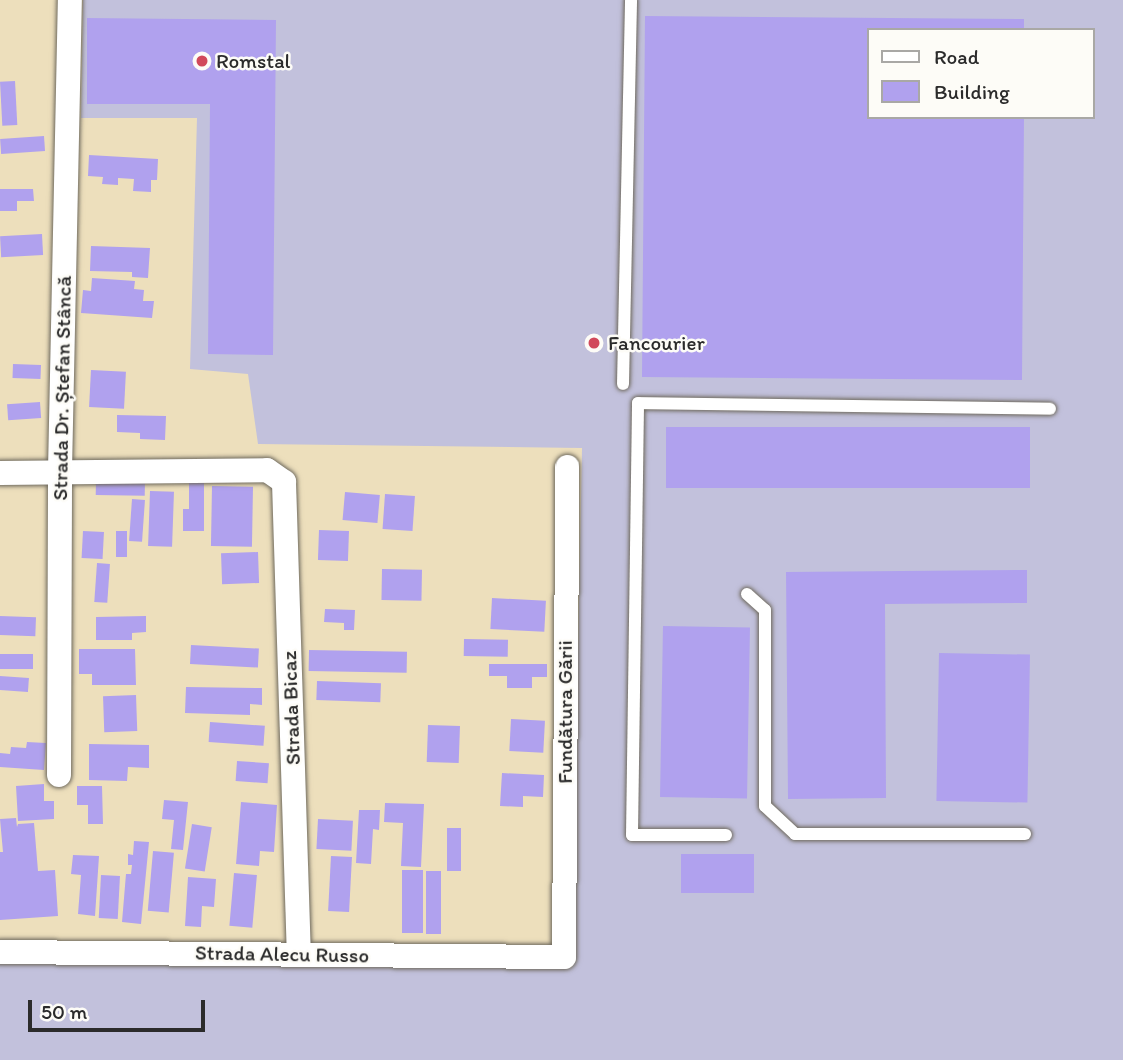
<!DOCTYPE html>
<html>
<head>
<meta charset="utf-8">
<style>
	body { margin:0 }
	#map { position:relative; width:1123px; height:1060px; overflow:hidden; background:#eddfbc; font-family:Itim,sans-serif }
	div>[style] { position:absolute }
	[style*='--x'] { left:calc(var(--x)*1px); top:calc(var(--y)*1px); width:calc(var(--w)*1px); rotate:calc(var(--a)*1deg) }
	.industrial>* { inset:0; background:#c2c1dc }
	.building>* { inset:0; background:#b0a1ee; transform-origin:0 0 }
	.roads { filter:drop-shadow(0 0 2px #6f6a5e) drop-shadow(0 0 2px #6f6a5e) }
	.lane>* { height:12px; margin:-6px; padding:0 6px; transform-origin:6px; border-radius:6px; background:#fff }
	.street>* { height:24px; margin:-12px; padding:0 12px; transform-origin:12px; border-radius:12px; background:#fff }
	.dots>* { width:19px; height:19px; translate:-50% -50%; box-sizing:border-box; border:4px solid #fdfcf7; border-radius:50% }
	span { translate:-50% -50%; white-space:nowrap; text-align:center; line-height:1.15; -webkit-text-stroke:5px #fdfcf7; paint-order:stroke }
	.poi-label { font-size:21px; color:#2b2b2b }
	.left { translate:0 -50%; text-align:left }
	.street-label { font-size:21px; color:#2b2b2b }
	.legend { position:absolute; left:867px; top:28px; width:228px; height:91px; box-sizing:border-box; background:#fdfcf7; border:2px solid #a9a8a5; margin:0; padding:9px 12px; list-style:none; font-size:21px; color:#2b2b2b }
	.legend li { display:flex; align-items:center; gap:14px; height:35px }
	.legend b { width:35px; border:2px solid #a9a8a5 }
	.scale { position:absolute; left:28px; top:1000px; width:177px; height:32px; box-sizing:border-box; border:4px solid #2b2b2b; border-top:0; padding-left:9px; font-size:21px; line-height:24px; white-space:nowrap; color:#2b2b2b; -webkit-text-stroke:5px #fdfcf7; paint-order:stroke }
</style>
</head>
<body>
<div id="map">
	<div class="industrial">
		<div style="clip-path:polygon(evenodd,83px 0,1123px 0,1123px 1060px,0 1060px,0 962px,572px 967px,582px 448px,258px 444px,248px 374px,190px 369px,197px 118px,81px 118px,83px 0,869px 30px,1093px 30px,1093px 117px,869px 117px,869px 30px)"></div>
	</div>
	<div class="building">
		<div style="clip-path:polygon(645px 16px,1024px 19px,1024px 30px,869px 30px,869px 117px,1024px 117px,1022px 380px,642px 377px)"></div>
		<div style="clip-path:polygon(87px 18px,276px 20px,273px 355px,208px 354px,210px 104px,87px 104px)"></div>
		<div style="left:15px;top:81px;width:44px;height:15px;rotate:87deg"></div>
		<div style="left:44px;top:136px;width:15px;height:44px;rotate:86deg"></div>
		<div style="clip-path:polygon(89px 155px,158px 159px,157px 180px,151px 180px,151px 192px,133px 191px,134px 179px,118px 178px,118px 185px,102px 184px,103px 177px,88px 176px)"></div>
		<div style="clip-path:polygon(0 189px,33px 189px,34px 201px,17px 201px,17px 211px,0 211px)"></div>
		<div style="left:42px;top:234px;width:21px;height:42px;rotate:87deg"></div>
		<div style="clip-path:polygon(91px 246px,150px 248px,148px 278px,132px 277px,132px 272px,90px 271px)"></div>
		<div style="clip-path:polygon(92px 278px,135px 281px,134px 289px,144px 290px,143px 301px,154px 301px,152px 318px,81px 313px,83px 290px,91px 291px)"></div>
		<div style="left:13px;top:364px;width:28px;height:14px;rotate:2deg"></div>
		<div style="left:91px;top:370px;width:35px;height:37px;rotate:3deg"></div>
		<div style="left:40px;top:402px;width:16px;height:33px;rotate:86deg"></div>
		<div style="clip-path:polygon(117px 415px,166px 416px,165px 440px,140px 439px,140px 433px,117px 432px)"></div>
		<div style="left:666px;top:427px;width:364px;height:61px"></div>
		<div style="left:96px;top:479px;width:49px;height:16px;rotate:1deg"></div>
		<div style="clip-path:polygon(189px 483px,204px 483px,204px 531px,183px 531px,183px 509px,189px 509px)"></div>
		<div style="left:212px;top:486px;width:41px;height:60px;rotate:1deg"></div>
		<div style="left:150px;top:491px;width:24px;height:55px;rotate:2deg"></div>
		<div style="left:345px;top:492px;width:35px;height:28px;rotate:5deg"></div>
		<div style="left:385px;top:494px;width:30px;height:35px;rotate:4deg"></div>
		<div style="left:132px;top:499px;width:13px;height:42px;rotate:4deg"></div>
		<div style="left:319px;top:530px;width:30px;height:30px;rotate:2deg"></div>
		<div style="left:83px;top:531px;width:21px;height:27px;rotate:3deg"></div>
		<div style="left:116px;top:531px;width:11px;height:26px"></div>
		<div style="left:258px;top:552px;width:31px;height:37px;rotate:88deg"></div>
		<div style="left:97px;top:563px;width:13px;height:39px;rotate:4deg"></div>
		<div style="left:382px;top:569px;width:40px;height:31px;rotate:1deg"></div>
		<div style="clip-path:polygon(1027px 570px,1027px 603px,885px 604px,886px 798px,788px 799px,786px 572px)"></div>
		<div style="left:492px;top:598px;width:54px;height:31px;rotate:3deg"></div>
		<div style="clip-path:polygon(325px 609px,355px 610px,354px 630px,344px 630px,344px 623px,324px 622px)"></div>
		<div style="left:0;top:616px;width:36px;height:19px;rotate:2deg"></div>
		<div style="clip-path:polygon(146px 616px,146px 632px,132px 633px,132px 640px,96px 640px,96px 617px)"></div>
		<div style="left:663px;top:626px;width:87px;height:171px;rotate:1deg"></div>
		<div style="left:464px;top:639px;width:44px;height:17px;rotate:1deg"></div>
		<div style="left:191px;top:645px;width:68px;height:19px;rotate:3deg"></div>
		<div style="clip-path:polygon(79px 649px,135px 649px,136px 685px,92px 685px,92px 674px,79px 674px)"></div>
		<div style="left:309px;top:650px;width:98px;height:21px;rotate:1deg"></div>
		<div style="left:939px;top:653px;width:91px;height:148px;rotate:1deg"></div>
		<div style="left:0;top:654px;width:33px;height:15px"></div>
		<div style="clip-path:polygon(489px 664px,547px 664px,547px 677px,532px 677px,532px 688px,507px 688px,507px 676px,489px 676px)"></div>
		<div style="left:0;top:676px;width:29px;height:14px;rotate:4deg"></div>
		<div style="left:317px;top:681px;width:64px;height:19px;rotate:2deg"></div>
		<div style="clip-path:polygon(186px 687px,262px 688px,262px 705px,250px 704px,250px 715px,185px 713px)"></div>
		<div style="left:136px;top:695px;width:36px;height:33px;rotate:88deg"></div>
		<div style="left:511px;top:719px;width:34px;height:32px;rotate:3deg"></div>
		<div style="left:210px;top:722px;width:55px;height:20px;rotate:4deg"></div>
		<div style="left:428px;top:725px;width:32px;height:37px;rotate:2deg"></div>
		<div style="clip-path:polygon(27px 742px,46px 743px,44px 770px,0 767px,0 753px,10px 754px,11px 747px,26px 748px)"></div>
		<div style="clip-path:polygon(89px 744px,149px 745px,149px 768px,128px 767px,127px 781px,89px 780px)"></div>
		<div style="left:237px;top:761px;width:32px;height:20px;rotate:4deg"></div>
		<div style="clip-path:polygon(502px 773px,544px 775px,543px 797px,523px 796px,523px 807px,500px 806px)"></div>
		<div style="clip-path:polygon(44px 784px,44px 801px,54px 801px,54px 819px,18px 821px,16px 786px)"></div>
		<div style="clip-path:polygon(77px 786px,102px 786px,103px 824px,88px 824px,88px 805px,77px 805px)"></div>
		<div style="clip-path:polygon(164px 800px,188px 802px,183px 850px,171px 849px,174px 820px,162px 819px)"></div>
		<div style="clip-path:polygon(241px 802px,277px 805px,274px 852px,260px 851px,259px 866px,236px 864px)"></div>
		<div style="clip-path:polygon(385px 803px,424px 804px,421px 867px,401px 866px,403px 823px,384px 822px)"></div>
		<div style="clip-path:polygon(359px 810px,380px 810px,379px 830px,373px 829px,371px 864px,356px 863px)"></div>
		<div style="clip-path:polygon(16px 818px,17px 827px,18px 824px,34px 823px,38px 871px,55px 870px,58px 916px,0 920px,0 852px,3px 852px,0 819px)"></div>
		<div style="left:318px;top:819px;width:35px;height:30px;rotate:3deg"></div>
		<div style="left:192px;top:824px;width:20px;height:45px;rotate:9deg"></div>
		<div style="left:447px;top:828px;width:14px;height:43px"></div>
		<div style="clip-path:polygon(134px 841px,149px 842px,141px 924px,122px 922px,126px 874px,131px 874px,132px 865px,128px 865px,128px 854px,133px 855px)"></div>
		<div style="left:153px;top:851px;width:21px;height:60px;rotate:5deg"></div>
		<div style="left:754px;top:854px;width:39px;height:73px;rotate:90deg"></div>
		<div style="clip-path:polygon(73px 855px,99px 856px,95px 916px,78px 914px,81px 875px,71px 874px)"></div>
		<div style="left:331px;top:856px;width:21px;height:55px;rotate:3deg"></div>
		<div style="left:402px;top:870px;width:21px;height:63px"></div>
		<div style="left:426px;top:871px;width:15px;height:63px"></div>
		<div style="left:234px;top:873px;width:23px;height:53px;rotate:5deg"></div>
		<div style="left:101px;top:875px;width:19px;height:43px;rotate:3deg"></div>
		<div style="clip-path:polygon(188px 877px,216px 879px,214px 907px,202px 906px,201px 927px,185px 926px)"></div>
	</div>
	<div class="roads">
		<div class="lane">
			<div style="--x:623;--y:384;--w:384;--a:-88.8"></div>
			<div style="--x:747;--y:594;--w:24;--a:42"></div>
			<div style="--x:765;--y:610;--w:196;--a:90"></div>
			<div style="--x:765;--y:806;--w:41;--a:43"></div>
			<div style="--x:795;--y:834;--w:230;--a:0"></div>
			<div style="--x:726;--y:835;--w:94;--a:180"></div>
			<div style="--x:632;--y:835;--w:432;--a:-89.2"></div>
			<div style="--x:638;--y:403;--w:412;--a:0.8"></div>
		</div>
		<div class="street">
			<div style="--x:0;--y:473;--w:267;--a:-0.6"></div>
			<div style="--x:267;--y:470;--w:21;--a:35"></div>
			<div style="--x:284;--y:482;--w:472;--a:88.2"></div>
			<div style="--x:59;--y:775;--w:304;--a:-89.8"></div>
			<div style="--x:60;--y:471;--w:471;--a:-88.8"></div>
			<div style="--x:0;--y:952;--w:564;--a:0.51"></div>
			<div style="--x:564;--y:957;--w:490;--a:-89.6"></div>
		</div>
	</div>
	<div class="dots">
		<div style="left:202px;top:61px;background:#d1495b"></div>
		<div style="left:594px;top:343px;background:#d1495b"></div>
	</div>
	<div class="poi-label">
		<span class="left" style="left:216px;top:61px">Romstal</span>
		<span class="left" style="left:608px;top:343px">Fancourier</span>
	</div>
	<div class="street-label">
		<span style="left:62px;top:388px;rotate:-89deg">Strada Dr. Ștefan Stâncă</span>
		<span style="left:291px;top:708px;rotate:-92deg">Strada Bicaz</span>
		<span style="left:565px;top:712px;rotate:-90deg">Fundătura Gării</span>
		<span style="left:282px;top:954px;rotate:1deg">Strada Alecu Russo</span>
	</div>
	<ul class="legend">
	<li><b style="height:9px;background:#fff"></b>Road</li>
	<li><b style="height:19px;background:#b0a1ee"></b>Building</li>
	</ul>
	<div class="scale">50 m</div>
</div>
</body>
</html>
